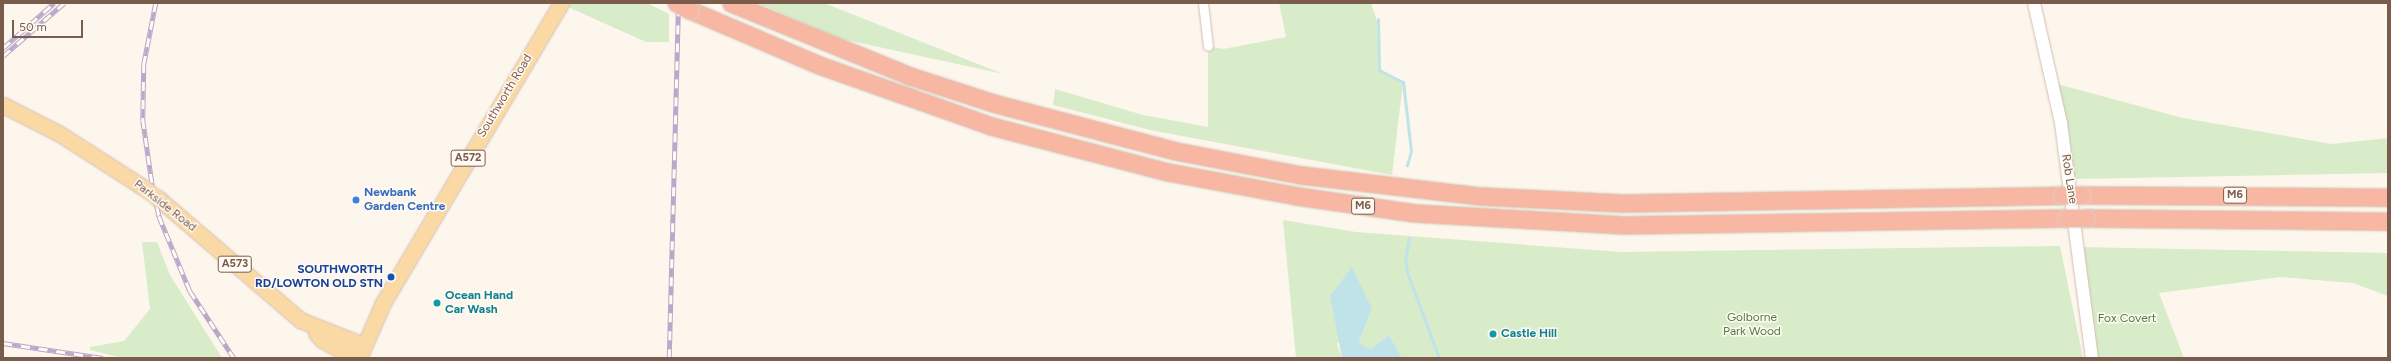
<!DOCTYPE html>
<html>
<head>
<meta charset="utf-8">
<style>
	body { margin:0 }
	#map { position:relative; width:2391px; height:361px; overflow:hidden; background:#fdf6ec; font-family:Figtree,sans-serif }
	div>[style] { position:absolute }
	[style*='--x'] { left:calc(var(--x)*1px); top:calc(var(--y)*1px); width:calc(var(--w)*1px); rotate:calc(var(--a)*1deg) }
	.green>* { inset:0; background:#d8ecc9 }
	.water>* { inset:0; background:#bfe3e8 }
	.stream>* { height:3px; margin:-1.5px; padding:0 1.5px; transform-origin:1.5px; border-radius:1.5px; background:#bfe3e8 }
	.roads { filter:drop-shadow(0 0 1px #d1beb0) drop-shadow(0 0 1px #d1beb0) }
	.minor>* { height:9px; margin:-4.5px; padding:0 4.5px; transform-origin:4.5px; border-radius:4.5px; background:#fff }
	.tertiary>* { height:12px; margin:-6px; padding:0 6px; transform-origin:6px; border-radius:6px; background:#fff }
	.primary>* { height:15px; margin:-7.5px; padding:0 7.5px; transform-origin:7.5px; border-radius:7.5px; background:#fbd9a5 }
	.motorway>* { height:17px; margin:-8.5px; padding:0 8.5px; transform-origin:8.5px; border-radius:8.5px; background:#f7b7a3 }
	.rail>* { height:4.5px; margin-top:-2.25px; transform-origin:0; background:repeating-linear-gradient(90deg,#fffaf3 0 9px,#b9a8c9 0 18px); box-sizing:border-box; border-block:1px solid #b9a8c9 }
	.bridges { filter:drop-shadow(0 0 1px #dad1cd) drop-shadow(0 0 1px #dad1cd) }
	.primary-bridge>* { height:15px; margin:-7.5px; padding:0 7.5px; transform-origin:7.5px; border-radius:7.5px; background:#fbd9a5 }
	.motorway-bridge>* { height:17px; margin:-8.5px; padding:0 8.5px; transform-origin:8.5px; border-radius:8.5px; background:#f7b7a3 }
	.dots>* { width:11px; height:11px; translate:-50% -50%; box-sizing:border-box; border:2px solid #fffaf3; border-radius:50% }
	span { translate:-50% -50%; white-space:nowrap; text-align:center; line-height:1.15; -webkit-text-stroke:3px #fffaf3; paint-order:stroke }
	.shield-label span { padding:1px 3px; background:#fffaf3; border:1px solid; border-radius:3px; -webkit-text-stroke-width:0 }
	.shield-label { font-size:11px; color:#7a5c4d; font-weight:700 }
	.street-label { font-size:12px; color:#7a5c4d }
	.shop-label { font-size:12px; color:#366cbe; font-weight:700 }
	.left { translate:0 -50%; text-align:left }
	.transit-label { font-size:12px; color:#164399; font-weight:700 }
	.right { translate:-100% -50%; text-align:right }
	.culture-label { font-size:12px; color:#0d838f; font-weight:700 }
	.park-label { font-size:12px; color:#537a41 }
	.frame { position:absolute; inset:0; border:4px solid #7a5c4d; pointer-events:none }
	.scale { position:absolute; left:12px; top:20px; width:71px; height:18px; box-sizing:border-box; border:2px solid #7a5c4d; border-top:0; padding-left:5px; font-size:12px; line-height:14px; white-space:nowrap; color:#7a5c4d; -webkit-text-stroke:3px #fffaf3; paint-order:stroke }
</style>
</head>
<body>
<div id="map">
	<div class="green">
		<div style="clip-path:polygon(571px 3px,647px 3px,669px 14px,669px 42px,646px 42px,568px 7px)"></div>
		<div style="clip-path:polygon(757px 3px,824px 3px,1003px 74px,842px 39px)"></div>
		<div style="clip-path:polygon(1279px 3px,1371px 3px,1377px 21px,1379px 70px,1403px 82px,1392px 175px,1150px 130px,1053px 105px,1055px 89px,1143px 115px,1208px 127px,1208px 46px,1223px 49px,1286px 37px)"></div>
		<div style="clip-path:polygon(2057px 84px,2183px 118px,2332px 144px,2388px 138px,2388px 173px,2073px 179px)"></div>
		<div style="clip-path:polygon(1283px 220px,1356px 232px,1621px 252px,2060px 246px,2083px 358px,1402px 358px,1389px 335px,1370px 349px,1359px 342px,1372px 309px,1337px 344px,1342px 358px,1296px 358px)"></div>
		<div style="clip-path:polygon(142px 242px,157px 242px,170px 275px,222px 358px,122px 358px,90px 350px,90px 347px,124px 341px,150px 309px)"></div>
		<div style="clip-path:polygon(2076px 247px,2388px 253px,2388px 296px,2353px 283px,2281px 277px,2159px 293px,2184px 358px,2092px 358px)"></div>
	</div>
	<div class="water">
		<div style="clip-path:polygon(1352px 267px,1372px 309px,1359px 342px,1370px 349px,1389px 335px,1402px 358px,1342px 358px,1330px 296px)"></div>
	</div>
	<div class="stream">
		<div style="--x:1378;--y:19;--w:51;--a:88.9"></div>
		<div style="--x:1379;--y:70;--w:27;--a:27"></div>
		<div style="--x:1403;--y:82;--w:69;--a:83.4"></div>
		<div style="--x:1411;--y:151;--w:15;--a:106"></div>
		<div style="--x:1409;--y:238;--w:22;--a:100"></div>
		<div style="--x:1405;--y:260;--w:15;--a:79"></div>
		<div style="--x:1408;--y:275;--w:89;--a:69.5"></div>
	</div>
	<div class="roads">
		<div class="minor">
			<div style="--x:1203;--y:3;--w:43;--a:83.4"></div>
		</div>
		<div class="tertiary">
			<div style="--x:2034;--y:3;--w:123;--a:77.3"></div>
			<div style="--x:2061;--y:123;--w:237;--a:82.5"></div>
		</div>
		<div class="primary">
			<div style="--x:3;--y:105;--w:64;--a:27"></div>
			<div style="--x:60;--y:134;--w:96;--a:32.7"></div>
			<div style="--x:159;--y:199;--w:186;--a:40.6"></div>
			<div style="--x:300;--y:320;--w:68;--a:21.6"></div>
			<div style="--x:316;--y:333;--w:9;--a:49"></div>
			<div style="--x:322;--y:340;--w:37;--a:29"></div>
			<div style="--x:359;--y:358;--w:60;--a:-66.4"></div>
			<div style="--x:383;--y:303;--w:349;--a:-59.3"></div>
		</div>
		<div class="motorway">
			<div style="--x:731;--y:3;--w:193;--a:22.2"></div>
			<div style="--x:910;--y:76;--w:87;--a:18"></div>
			<div style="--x:993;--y:103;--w:189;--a:14.7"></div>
			<div style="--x:1176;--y:151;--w:127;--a:10.9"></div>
			<div style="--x:1301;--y:175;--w:181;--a:6.7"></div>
			<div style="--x:1481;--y:196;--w:140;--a:2.9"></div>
			<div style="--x:1621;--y:203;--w:441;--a:-1"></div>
			<div style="--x:690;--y:10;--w:140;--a:23.1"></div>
			<div style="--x:819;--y:65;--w:182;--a:19.5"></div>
			<div style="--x:991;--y:126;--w:183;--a:14.6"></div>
			<div style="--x:1168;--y:172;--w:131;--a:10.5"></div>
			<div style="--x:1297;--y:196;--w:119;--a:8.2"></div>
			<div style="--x:1415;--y:213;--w:206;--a:3.3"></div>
			<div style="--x:1621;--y:225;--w:445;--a:-0.9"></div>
			<div style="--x:2082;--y:195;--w:306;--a:0.4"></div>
			<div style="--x:2086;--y:218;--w:302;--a:0.6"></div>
		</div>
	</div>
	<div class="rail">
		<div style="--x:156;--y:3;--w:62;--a:101.1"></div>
		<div style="--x:144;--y:64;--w:56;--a:91"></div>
		<div style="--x:143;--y:120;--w:70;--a:81.8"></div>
		<div style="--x:153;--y:189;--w:28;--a:77"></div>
		<div style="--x:159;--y:216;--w:81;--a:67.5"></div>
		<div style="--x:190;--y:291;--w:80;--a:56.7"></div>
		<div style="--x:3;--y:48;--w:68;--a:-41.4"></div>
		<div style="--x:3;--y:56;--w:81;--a:-41"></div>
		<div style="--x:3;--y:343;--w:101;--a:8.5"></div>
		<div style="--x:669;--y:358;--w:355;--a:-88.5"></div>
	</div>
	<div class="bridges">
		<div class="primary-bridge">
			<div style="--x:141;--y:186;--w:22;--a:36"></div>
		</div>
		<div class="motorway-bridge">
			<div style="--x:676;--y:3;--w:16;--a:27"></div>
			<div style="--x:2062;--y:195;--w:20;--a:0"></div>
			<div style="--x:2066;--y:218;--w:20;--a:0"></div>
		</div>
	</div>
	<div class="dots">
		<div style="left:356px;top:200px;background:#3f7fe0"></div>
		<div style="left:391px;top:277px;background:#1a4fb4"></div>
		<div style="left:437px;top:303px;background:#0f9aa8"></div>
		<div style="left:1493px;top:334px;background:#0f9aa8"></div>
	</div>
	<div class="shield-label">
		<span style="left:468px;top:158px">A572</span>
		<span style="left:2235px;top:195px">M6</span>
		<span style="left:1363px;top:206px">M6</span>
		<span style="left:235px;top:264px">A573</span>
	</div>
	<div class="street-label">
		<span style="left:505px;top:96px;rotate:-59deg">Southworth Road</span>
		<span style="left:2069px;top:179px;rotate:81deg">Rob Lane</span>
		<span style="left:165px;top:206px;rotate:38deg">Parkside Road</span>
	</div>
	<div class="shop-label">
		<span class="left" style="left:364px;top:200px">Newbank<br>Garden Centre</span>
	</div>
	<div class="transit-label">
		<span class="right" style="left:383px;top:277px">SOUTHWORTH<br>RD/LOWTON OLD STN</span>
	</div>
	<div class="culture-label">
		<span class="left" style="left:445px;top:303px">Ocean Hand<br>Car Wash</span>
		<span class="left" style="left:1501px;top:334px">Castle Hill</span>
	</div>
	<div class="park-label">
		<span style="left:1752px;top:325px">Golborne<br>Park Wood</span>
		<span style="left:2127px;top:319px">Fox Covert</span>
	</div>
	<div class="frame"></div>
	<div class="scale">50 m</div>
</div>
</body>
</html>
